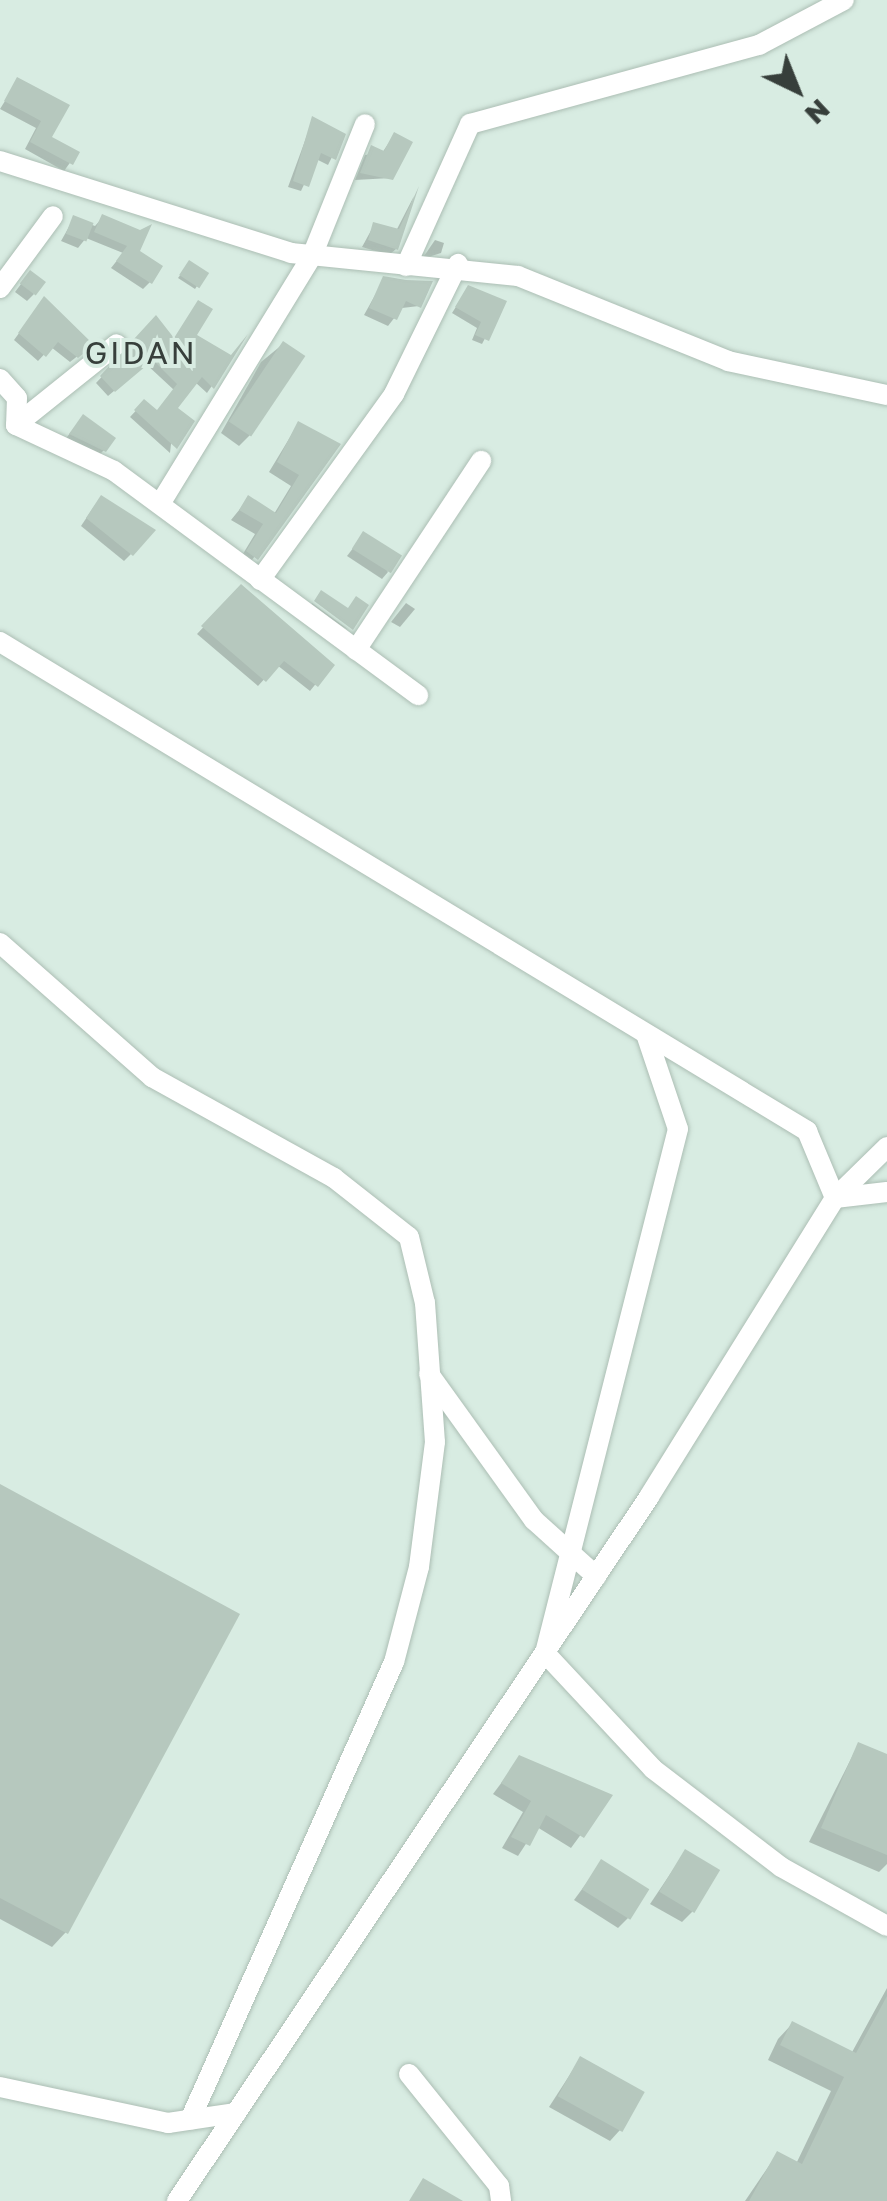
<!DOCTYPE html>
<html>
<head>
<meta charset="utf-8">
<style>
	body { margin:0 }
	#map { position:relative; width:887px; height:2201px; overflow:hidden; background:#d8ece2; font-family:"Golos Text",sans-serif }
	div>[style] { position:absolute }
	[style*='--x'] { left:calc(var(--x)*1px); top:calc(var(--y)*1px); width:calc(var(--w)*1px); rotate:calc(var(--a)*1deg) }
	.shadow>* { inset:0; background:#0003 }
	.building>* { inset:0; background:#b6c8be; transform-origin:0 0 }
	.roads { filter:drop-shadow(0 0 2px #acbeb4) drop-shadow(0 0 2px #acbeb4) }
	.minor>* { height:20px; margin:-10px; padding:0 10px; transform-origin:10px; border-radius:10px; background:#fff }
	span { translate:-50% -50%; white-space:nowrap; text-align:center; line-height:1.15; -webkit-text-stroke:8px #d8ece2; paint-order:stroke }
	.quarter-label { font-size:32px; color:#373f3b; letter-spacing:2.5px }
	.north { position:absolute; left:747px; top:40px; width:100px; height:100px; -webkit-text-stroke:8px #d8ece2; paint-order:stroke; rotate:137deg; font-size:28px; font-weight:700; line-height:40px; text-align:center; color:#373f3b }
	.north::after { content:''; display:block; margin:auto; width:35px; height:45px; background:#373f3b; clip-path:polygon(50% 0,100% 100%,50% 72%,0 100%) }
</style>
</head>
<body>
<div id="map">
	<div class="shadow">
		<div style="clip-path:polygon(18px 80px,66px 106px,49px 138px,77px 153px,64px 171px,25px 149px,36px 128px,0 109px)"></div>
		<div style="clip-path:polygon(313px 119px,343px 135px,328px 165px,316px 159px,301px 191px,288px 187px)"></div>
		<div style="clip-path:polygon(394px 135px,391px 178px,355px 180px,365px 155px,382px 153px)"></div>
		<div style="clip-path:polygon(414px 196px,396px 249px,389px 255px,362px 247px,374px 225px,396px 231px)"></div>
		<div style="clip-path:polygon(103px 217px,137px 252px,150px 282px,143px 289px,111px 268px,123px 253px,86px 238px,78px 248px,61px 241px,74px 218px,95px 226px)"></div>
		<div style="clip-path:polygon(435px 240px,444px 243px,441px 253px,422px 259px)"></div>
		<div style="clip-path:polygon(187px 266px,197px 286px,195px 289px,178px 278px)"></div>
		<div style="clip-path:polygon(384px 279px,419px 306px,402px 308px,388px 326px,364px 315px)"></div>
		<div style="clip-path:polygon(24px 280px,34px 294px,27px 301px,15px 292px)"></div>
		<div style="clip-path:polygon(468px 288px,504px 302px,482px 344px,472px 340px,477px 328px,452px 313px)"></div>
		<div style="clip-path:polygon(44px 299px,84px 351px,70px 362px,51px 347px,38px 361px,14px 340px)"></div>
		<div style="clip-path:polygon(198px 303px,193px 336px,231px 358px,207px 393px,195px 382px,175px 408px,170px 453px,130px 417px,144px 402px,156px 413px,174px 390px,146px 364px,108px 396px,96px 383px,156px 319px,173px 341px)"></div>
		<div style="clip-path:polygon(283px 344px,250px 435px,239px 446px,221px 433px,261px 362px)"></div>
		<div style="clip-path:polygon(77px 424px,104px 450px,97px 457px,64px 441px)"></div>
		<div style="clip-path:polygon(298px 424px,337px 445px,246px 568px,238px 562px,255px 534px,231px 520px,248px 499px,274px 514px,291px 486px,269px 472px)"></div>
		<div style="clip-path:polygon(95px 505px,131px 554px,124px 561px,81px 526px)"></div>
		<div style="clip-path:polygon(364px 534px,388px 572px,382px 579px,347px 556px)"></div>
		<div style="clip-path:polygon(241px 587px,331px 665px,310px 691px,277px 665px,258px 686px,197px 634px)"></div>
		<div style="clip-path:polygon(312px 603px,349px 630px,309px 609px)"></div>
		<div style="clip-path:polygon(406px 603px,415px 609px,400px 627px,391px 622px)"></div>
		<div style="clip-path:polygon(0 1487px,66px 1932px,52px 1947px,0 1919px)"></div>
		<div style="clip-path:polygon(858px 1745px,887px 1757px,887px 1864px,879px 1872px,809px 1842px)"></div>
		<div style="clip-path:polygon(520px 1758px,609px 1796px,571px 1848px,537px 1827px,518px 1856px,502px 1848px,523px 1812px,493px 1794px)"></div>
		<div style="clip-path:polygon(685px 1852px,692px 1912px,682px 1922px,650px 1904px)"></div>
		<div style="clip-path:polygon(602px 1862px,628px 1918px,618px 1928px,574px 1900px)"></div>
		<div style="clip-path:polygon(887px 1988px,887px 2201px,745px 2201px,777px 2154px,796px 2164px,831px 2091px,768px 2060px,778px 2039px,792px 2024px,851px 2054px)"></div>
		<div style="clip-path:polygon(580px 2059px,620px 2130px,610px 2141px,549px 2107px)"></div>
	</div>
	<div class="building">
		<div style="clip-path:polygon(17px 77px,70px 105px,52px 137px,80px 152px,73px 165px,30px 142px,41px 121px,4px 101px)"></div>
		<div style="clip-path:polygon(312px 116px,346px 134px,336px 160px,321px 153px,309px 187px,293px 181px)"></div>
		<div style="clip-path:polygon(394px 132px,413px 142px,393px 180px,360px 173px,371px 145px,384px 151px)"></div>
		<div style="clip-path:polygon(419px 186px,398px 250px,368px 240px,373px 222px,399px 229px)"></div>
		<div style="clip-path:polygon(102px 214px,140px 230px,152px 224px,140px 251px,163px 266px,152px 284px,116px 261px,127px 246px,94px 232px)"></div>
		<div style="left:73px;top:215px;width:22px;height:20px;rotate:21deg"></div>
		<div style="left:189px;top:260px;width:24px;height:18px;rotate:33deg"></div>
		<div style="left:30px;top:270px;width:20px;height:17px;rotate:37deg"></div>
		<div style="clip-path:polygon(383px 276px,406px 280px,433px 281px,421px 308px,406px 301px,397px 320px,369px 308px)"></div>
		<div style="clip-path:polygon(468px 285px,507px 301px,489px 341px,475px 335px,481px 322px,455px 307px)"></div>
		<div style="clip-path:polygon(44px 296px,94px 345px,78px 358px,58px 342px,46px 357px,18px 333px)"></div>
		<div style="clip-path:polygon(198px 300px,213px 309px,197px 335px,231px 355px,248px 334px,214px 389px,202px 377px,178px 408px,195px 421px,177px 449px,134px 410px,144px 399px,157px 410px,177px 384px,153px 360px,115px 392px,100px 376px,156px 315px,174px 338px)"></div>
		<div style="left:283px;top:341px;width:27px;height:97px;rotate:34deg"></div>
		<div style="clip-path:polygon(83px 414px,116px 438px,106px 452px,69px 434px)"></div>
		<div style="clip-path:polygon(298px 421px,341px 444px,258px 560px,246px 551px,263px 524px,239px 510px,248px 495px,276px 513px,299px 475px,277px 462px)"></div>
		<div style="clip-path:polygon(101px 495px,156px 530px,133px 556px,86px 518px)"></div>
		<div style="left:363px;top:531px;width:46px;height:21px;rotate:32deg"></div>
		<div style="clip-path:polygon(241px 584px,335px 665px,318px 687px,284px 661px,266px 682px,201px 626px)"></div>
		<div style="clip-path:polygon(321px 590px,348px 608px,356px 596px,369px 605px,353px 630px,314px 601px)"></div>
		<div style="clip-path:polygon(0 1484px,240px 1614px,68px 1934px,0 1898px)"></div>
		<div style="clip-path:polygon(858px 1742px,887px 1754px,887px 1855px,821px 1828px)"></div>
		<div style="clip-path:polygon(519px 1755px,613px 1795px,584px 1838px,546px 1815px,530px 1846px,511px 1837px,531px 1801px,501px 1783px)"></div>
		<div style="left:685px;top:1849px;width:41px;height:50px;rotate:31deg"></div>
		<div style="left:601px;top:1859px;width:57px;height:36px;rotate:32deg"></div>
		<div style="clip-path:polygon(887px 1996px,887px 2201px,749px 2201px,777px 2151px,802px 2164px,844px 2077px,780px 2045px,792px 2021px,856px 2053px)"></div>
		<div style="left:580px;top:2056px;width:74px;height:46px;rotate:29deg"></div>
		<div style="clip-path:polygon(423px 2178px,463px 2201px,409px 2201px)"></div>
	</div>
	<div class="roads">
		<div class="minor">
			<div style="--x:0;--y:161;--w:305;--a:17.5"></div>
			<div style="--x:291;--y:253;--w:228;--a:5.8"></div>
			<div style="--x:518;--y:276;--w:227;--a:22"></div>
			<div style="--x:728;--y:361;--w:163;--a:12.1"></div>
			<div style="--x:406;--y:266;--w:156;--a:-65.7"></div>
			<div style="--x:470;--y:124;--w:300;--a:-15.3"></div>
			<div style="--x:759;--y:45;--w:96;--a:-27.9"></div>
			<div style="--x:0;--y:288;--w:89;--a:-53.6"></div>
			<div style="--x:0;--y:379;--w:25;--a:48"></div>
			<div style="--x:17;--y:398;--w:27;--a:92"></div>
			<div style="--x:16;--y:425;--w:108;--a:25.1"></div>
			<div style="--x:114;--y:471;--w:378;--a:36.4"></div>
			<div style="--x:16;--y:425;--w:129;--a:-38.7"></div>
			<div style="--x:160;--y:504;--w:291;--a:-58.5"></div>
			<div style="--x:312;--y:256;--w:142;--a:-68.1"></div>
			<div style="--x:260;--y:580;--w:229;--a:-54.2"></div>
			<div style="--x:394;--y:394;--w:145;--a:-63.8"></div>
			<div style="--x:0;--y:642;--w:944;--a:31.21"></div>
			<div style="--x:807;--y:1131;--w:73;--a:67.3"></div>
			<div style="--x:835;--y:1198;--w:352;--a:121.9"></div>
			<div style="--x:649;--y:1497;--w:848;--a:123.84"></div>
			<div style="--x:356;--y:650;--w:227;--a:-56.5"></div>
			<div style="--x:0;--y:943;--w:203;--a:41.4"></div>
			<div style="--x:152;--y:1077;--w:208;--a:29"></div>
			<div style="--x:334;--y:1178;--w:95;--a:38.2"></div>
			<div style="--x:409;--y:1237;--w:68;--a:76.4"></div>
			<div style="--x:425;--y:1303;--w:139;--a:85.9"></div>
			<div style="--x:435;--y:1442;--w:126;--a:97.3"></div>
			<div style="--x:419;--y:1567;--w:98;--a:104.7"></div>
			<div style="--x:394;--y:1662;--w:501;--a:114.01"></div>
			<div style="--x:646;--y:1034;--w:100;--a:71.4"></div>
			<div style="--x:678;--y:1129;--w:541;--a:104.24"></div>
			<div style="--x:545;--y:1653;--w:158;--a:47"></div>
			<div style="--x:653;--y:1769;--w:161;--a:37.4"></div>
			<div style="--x:781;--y:1867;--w:121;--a:29.1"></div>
			<div style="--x:835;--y:1198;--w:73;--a:-44.4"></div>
			<div style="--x:835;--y:1198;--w:52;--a:-6.6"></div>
			<div style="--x:429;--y:1374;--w:180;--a:54.3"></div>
			<div style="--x:534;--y:1520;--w:84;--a:42.1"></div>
			<div style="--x:409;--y:2074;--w:144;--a:51.2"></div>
			<div style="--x:499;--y:2186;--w:15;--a:82"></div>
			<div style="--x:0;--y:2087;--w:172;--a:12.1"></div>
			<div style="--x:168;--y:2123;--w:69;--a:-8.4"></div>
		</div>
	</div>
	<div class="quarter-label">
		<span style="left:141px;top:352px">GIDAN</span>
	</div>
	<div class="north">N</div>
</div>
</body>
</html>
